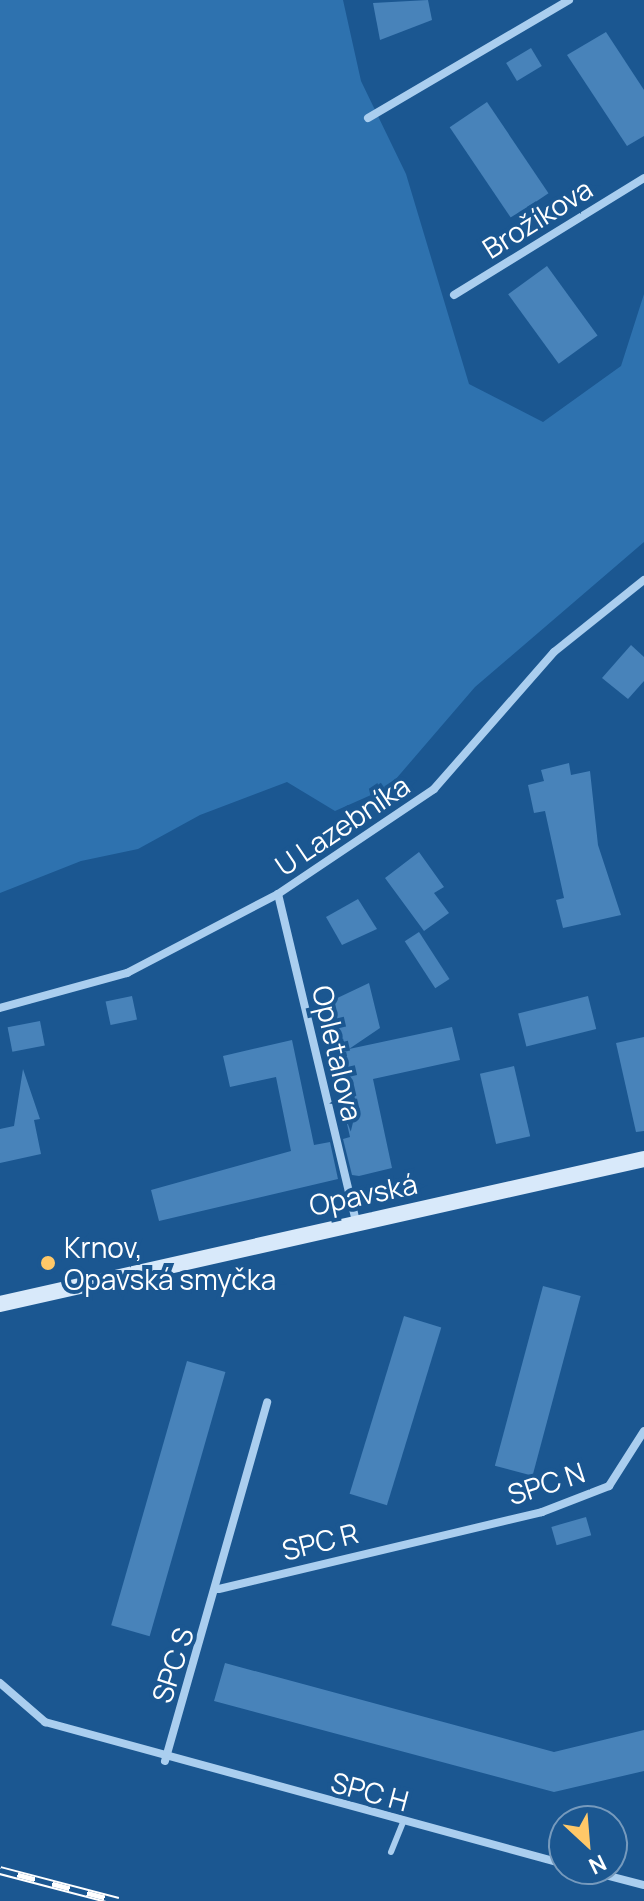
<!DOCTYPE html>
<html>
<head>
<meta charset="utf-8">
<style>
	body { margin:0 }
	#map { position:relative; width:644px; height:1901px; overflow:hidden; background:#1b5791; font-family:Manrope,sans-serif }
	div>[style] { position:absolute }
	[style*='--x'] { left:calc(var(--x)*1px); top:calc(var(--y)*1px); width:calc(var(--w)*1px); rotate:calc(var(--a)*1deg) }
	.green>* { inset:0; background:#2e72af }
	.building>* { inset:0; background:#4883ba; transform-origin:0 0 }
	.lane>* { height:6px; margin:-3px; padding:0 3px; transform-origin:3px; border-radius:3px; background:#aaceef }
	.street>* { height:8px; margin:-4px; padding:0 4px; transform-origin:4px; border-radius:4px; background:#aaceef }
	.secondary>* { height:16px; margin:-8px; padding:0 8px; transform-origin:8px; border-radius:8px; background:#d8e9fa }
	.rail>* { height:9px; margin-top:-4.5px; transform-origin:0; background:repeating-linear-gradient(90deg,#1b5791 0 18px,#fff 0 36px); box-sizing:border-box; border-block:2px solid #fff }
	.dots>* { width:22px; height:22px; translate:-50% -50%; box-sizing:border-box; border:4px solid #1b5791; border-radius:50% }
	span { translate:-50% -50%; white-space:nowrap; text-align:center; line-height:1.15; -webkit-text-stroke:8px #1b5791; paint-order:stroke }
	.street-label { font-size:28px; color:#fff }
	.poi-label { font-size:28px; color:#fff }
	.left { translate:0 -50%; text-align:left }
	.north { position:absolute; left:548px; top:1805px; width:80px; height:80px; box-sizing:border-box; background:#1b5791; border:2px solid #769abd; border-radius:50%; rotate:154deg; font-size:22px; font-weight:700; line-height:32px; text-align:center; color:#fff }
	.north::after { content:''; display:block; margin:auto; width:28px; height:36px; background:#ffc868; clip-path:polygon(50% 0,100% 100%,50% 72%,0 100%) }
</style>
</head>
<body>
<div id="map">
	<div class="green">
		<div style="clip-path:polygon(0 0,343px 0,361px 81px,406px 174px,469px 384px,543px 422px,621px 366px,644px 294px,644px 542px,475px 687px,389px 787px,335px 811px,287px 782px,200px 815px,138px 849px,81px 861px,0 893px)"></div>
	</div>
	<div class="building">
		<div style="clip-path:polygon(428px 0,432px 20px,380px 40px,373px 3px)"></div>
		<div style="clip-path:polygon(606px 32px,644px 90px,644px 136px,627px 146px,567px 55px)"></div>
		<div style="left:531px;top:48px;width:21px;height:29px;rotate:59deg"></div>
		<div style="left:487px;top:102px;width:110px;height:45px;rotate:56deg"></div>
		<div style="left:547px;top:266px;width:86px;height:48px;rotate:54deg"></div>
		<div style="clip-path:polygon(631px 645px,644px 657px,644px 681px,628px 699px,602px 678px)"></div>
		<div style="clip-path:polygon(569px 763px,571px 775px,590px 771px,598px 845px,621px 915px,563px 928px,556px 900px,564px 898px,545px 811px,534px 813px,528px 785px,544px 781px,541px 770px)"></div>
		<div style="clip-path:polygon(419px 852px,444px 887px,434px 893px,449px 913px,424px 931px,385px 878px)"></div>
		<div style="clip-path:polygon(358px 899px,377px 929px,342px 945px,326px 917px)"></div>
		<div style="left:419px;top:932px;width:56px;height:17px;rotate:57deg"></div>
		<div style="clip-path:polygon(369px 983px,380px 1028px,349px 1049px,452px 1027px,460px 1060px,373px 1079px,392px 1168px,359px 1176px,352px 1175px,343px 1139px,350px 1137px,343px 1106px,356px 1103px,331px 1001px)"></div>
		<div style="left:132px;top:996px;width:24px;height:27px;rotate:78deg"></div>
		<div style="left:588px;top:996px;width:34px;height:72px;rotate:76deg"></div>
		<div style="left:40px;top:1021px;width:25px;height:33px;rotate:79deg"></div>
		<div style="clip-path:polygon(644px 1037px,644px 1131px,636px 1132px,616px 1043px)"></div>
		<div style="clip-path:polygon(292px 1040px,314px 1145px,330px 1142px,338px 1179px,159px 1221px,151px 1190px,291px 1151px,276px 1077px,230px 1087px,223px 1056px)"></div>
		<div style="left:514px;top:1066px;width:72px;height:35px;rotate:77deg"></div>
		<div style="clip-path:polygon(23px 1069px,40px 1119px,34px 1120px,41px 1154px,0 1163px,0 1129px,14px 1126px)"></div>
		<div style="left:543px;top:1286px;width:39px;height:186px;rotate:15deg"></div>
		<div style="left:404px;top:1316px;width:39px;height:186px;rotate:17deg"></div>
		<div style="left:187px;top:1361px;width:40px;height:275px;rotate:16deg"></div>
		<div style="left:586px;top:1517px;width:19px;height:36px;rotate:74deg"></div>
		<div style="clip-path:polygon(225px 1663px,554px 1752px,644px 1730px,644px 1771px,554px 1792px,214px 1701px)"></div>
	</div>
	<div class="lane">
		<div style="--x:391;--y:1852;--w:32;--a:-68"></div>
	</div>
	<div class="street">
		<div style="--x:368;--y:118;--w:233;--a:-30.4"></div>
		<div style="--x:454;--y:295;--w:223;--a:-31.6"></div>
		<div style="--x:278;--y:894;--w:337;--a:76.6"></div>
		<div style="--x:0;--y:1008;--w:132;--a:-15.4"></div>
		<div style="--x:127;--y:973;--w:170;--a:-27.6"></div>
		<div style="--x:278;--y:894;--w:188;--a:-33.9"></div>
		<div style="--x:434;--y:789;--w:182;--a:-48.8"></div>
		<div style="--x:554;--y:652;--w:115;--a:-38.7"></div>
		<div style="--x:219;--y:1589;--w:332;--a:-13.4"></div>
		<div style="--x:542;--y:1512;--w:72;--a:-21.2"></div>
		<div style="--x:609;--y:1486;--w:65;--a:-57.5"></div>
		<div style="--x:0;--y:1683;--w:60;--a:40.9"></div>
		<div style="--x:45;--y:1722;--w:538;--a:15.3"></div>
		<div style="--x:165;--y:1761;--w:373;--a:-74.1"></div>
		<div style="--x:582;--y:1869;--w:64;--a:14.5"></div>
	</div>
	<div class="secondary">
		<div style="--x:0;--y:1304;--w:660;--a:-12.69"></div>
	</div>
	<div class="rail">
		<div style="--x:0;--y:1870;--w:122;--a:14.7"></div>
	</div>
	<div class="dots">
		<div style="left:48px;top:1263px;background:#ffc868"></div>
	</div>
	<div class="street-label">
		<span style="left:537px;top:218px;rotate:-32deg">Brožíkova</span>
		<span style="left:342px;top:825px;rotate:-34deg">U Lazebníka</span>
		<span style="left:338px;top:1053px;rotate:77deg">Opletalova</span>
		<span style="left:363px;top:1194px;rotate:-12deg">Opavská</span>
		<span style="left:546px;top:1483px;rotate:-18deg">SPC N</span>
		<span style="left:320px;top:1541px;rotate:-14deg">SPC R</span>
		<span style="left:172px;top:1665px;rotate:-72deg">SPC S</span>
		<span style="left:370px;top:1791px;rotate:15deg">SPC H</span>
	</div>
	<div class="poi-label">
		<span class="left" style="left:64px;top:1263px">Krnov,<br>Opavská smyčka</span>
	</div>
	<div class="north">N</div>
</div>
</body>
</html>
